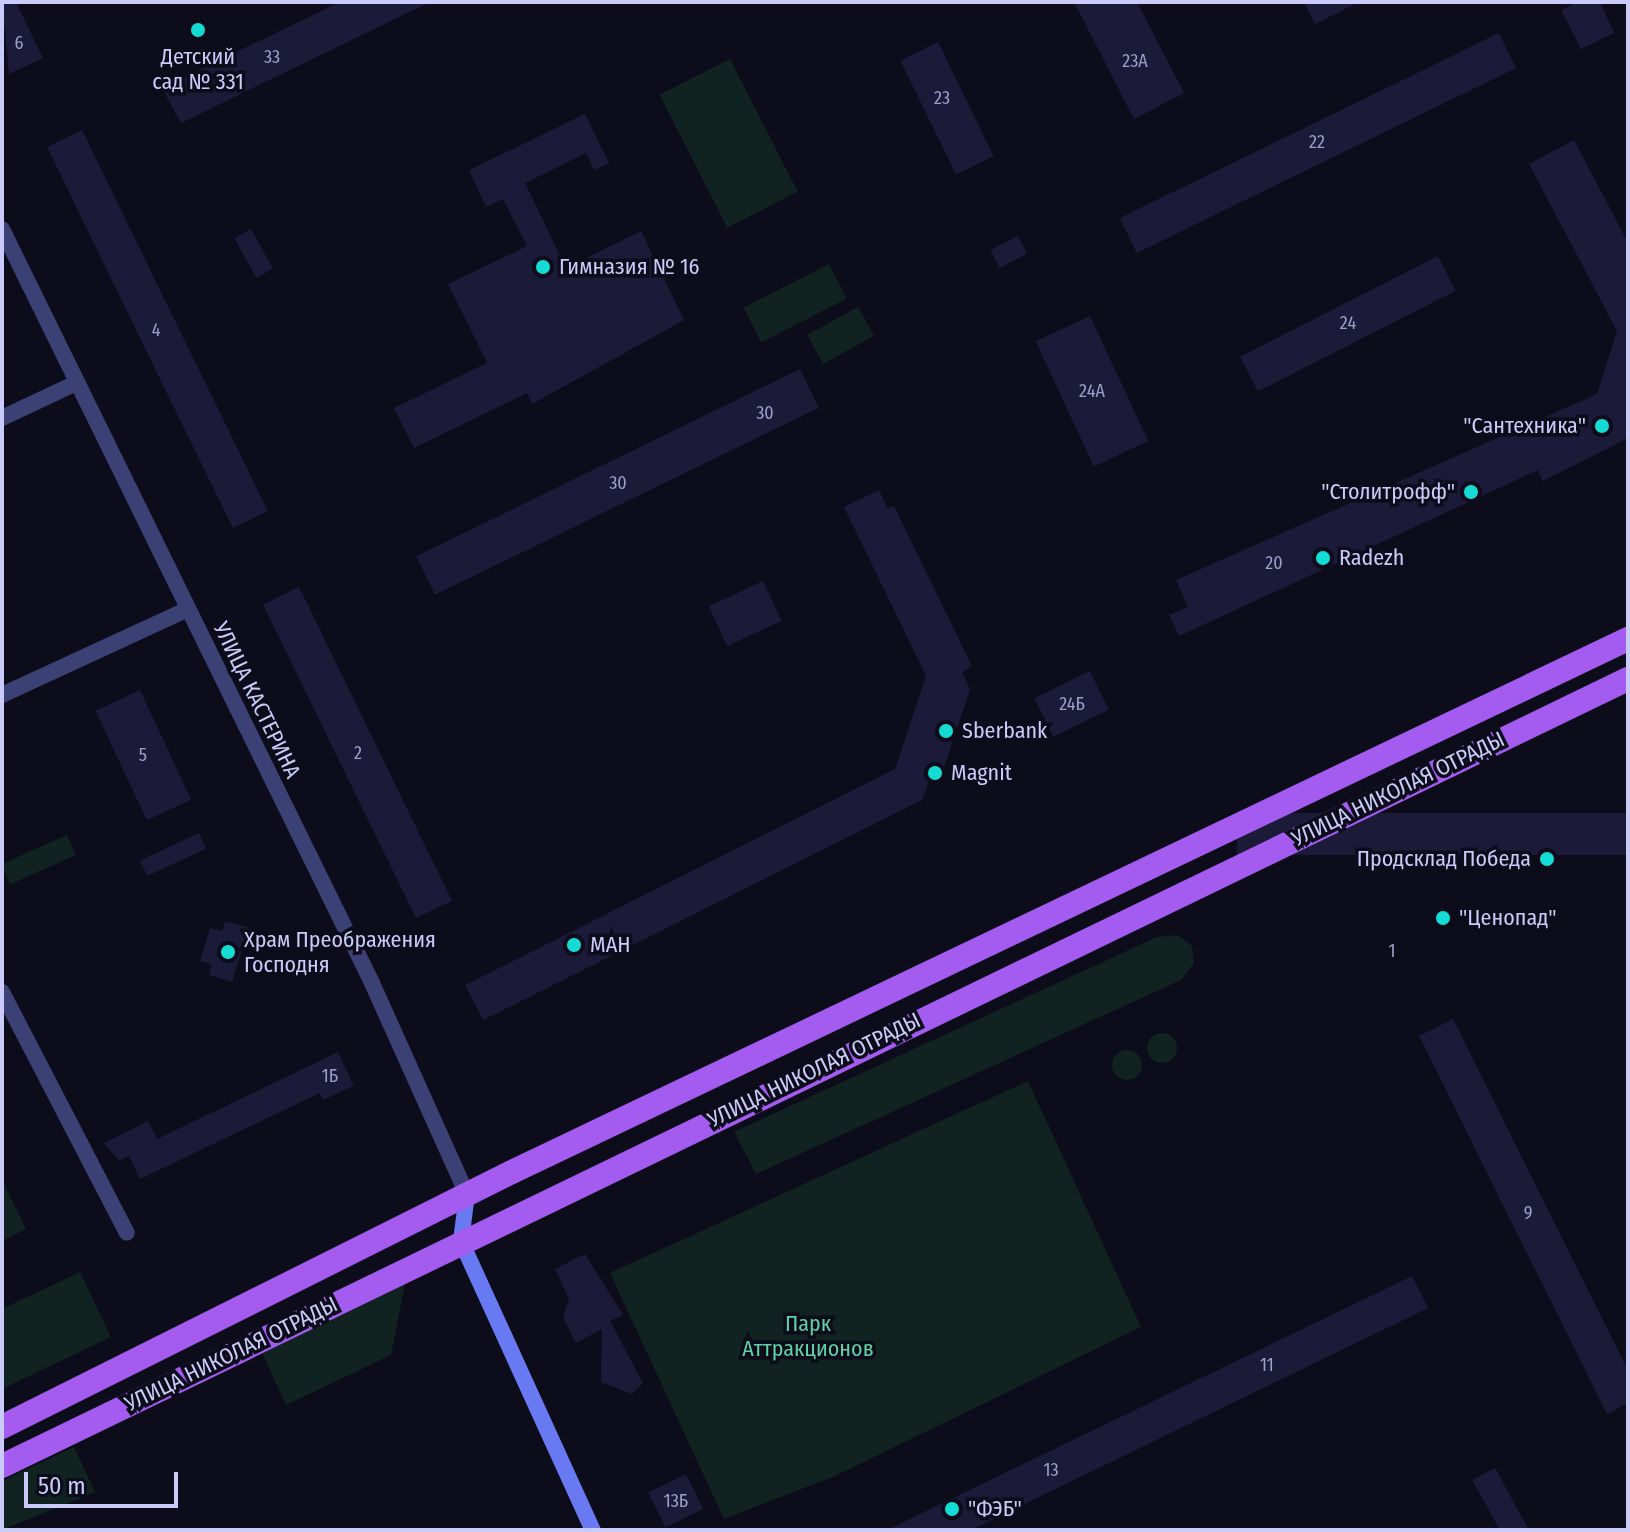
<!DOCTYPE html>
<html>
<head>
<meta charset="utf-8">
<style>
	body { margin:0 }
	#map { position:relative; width:1630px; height:1532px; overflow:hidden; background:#0d0c1a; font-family:"Fira Sans Condensed",sans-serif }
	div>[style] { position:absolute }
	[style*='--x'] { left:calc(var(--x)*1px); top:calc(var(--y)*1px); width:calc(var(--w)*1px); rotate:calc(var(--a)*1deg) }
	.green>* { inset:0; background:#102320; transform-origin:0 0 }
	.round { border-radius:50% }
	.building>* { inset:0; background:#1c1a39; transform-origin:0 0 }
	.street>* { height:16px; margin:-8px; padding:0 8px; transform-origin:8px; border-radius:8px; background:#3b4175 }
	.secondary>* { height:16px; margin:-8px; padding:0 8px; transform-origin:8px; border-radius:8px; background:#6979f2 }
	.primary>* { height:24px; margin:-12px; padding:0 12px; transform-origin:12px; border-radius:12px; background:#a45bf0 }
	.dots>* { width:22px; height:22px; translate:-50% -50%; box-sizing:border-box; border:4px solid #0d0c1a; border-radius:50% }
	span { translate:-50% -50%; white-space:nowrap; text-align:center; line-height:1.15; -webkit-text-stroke:7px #0d0c1a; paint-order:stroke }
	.number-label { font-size:18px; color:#9e9fca }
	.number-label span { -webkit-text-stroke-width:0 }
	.poi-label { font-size:22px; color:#cacbfa }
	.left { translate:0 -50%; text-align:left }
	.right { translate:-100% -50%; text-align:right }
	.street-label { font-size:22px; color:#cacbfa }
	.park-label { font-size:22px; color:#5ed2a5 }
	.frame { position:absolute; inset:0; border:4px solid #cacbfa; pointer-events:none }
	.scale { position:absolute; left:24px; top:1472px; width:154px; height:36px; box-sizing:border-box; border:4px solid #cacbfa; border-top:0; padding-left:10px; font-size:24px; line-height:28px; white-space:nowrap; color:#cacbfa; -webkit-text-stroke:6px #0d0c1a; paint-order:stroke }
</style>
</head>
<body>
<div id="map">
	<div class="green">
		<div style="left:730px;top:59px;width:149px;height:79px;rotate:63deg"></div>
		<div style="left:829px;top:264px;width:39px;height:96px;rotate:63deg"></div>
		<div style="left:858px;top:307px;width:33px;height:58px;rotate:61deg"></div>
		<div style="left:67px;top:835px;width:22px;height:72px;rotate:66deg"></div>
		<div style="clip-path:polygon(1178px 935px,1192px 946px,1194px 963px,1181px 980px,756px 1174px,734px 1132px,1157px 937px)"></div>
		<div class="round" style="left:1147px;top:1033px;width:30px;height:30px"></div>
		<div class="round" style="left:1112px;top:1050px;width:30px;height:30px"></div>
		<div style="clip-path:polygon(1028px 1081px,1141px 1327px,835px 1476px,724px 1519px,610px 1273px)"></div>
		<div style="clip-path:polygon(2px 1180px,26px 1229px,2px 1241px)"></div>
		<div style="clip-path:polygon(80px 1272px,111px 1337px,2px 1389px,2px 1309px)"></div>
		<div style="clip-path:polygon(405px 1284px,391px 1355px,286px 1405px,262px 1353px)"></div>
		<div style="clip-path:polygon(74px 1447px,95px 1492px,2px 1530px,2px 1481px)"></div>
	</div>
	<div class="building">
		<div style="clip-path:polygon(2px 2px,16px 2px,43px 58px,9px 74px)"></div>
		<div style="clip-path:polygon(340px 2px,430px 2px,181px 123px,162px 88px)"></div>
		<div style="clip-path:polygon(1074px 2px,1137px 2px,1184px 93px,1134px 119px)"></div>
		<div style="clip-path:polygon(1304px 2px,1359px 2px,1315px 24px)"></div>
		<div style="clip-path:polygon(1578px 2px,1600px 2px,1614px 33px,1581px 49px,1561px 10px)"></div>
		<div style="left:1499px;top:33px;width:39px;height:422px;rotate:64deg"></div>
		<div style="left:938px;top:42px;width:127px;height:42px;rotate:64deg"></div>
		<div style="clip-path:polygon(585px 114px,609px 163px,594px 170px,586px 153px,525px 183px,566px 268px,641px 231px,684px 320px,532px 404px,527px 393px,414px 448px,394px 408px,487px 363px,448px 284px,527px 246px,503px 199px,486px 207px,469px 170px)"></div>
		<div style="left:82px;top:130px;width:424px;height:39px;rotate:64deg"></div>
		<div style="clip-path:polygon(1574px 140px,1628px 243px,1628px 438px,1543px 481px,1538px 470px,1179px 636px,1169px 615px,1188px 607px,1176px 580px,1597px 394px,1617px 331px,1529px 164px)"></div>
		<div style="left:251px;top:229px;width:45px;height:19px;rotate:61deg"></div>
		<div style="left:1018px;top:236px;width:20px;height:31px;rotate:63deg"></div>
		<div style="left:1438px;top:256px;width:39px;height:222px;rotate:63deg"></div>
		<div style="left:1090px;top:316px;width:138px;height:60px;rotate:65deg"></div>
		<div style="left:800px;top:369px;width:43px;height:427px;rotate:64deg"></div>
		<div style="clip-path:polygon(879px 490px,887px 508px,894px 506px,972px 666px,962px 672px,970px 690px,938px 785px,929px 781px,922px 800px,483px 1020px,465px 985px,895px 769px,926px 676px,844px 507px)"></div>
		<div style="left:763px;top:581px;width:44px;height:60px;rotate:65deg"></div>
		<div style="left:299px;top:587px;width:349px;height:40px;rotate:64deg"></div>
		<div style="left:1090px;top:671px;width:43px;height:62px;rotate:64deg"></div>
		<div style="left:140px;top:690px;width:121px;height:49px;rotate:65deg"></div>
		<div style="left:1628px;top:813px;width:42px;height:391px;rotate:90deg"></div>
		<div style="left:199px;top:833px;width:17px;height:65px;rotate:65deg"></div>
		<div style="clip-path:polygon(225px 921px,249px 928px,232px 982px,209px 975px,212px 964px,200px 961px,210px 928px,222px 931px)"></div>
		<div style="clip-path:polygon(1453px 1019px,1628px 1370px,1628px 1403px,1607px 1414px,1419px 1036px)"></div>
		<div style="clip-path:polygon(338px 1052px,354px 1086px,323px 1100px,320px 1093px,140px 1179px,129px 1156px,119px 1161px,104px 1143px,148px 1121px,157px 1139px)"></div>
		<div style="clip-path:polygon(585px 1254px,623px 1315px,610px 1321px,643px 1383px,632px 1394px,601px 1382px,602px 1329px,576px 1343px,563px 1317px,569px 1299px,555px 1269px)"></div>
		<div style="clip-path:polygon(1412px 1276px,1428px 1308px,971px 1530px,887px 1530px)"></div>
		<div style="clip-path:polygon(1495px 1468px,1529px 1530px,1500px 1530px,1472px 1480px)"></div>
		<div style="left:686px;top:1474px;width:39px;height:42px;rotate:64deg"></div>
	</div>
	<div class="street">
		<div style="--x:2;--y:229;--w:840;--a:63.86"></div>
		<div style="--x:372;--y:983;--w:231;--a:65.8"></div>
		<div style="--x:2;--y:418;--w:82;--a:-25.3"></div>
		<div style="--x:2;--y:695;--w:205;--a:-24.8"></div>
		<div style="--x:2;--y:992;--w:271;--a:62.6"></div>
	</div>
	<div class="secondary">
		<div style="--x:467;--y:1194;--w:47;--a:97.3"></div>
		<div style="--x:461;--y:1241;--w:318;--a:65.5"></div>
	</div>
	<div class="primary">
		<div style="--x:2;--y:1427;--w:570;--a:-26.57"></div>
		<div style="--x:512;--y:1172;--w:1237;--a:-25.53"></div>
		<div style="--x:2;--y:1466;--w:1806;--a:-25.83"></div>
	</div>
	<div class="dots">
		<div style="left:198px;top:30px;background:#14dcd4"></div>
		<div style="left:543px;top:267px;background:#14dcd4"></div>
		<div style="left:1602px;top:426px;background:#14dcd4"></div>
		<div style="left:1471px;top:492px;background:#14dcd4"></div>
		<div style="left:1323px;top:558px;background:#14dcd4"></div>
		<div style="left:946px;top:731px;background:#14dcd4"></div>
		<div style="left:935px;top:773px;background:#14dcd4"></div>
		<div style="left:1547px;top:859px;background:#14dcd4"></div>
		<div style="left:1443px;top:918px;background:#14dcd4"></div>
		<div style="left:574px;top:945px;background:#14dcd4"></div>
		<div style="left:228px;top:952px;background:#14dcd4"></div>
		<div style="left:952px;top:1509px;background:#14dcd4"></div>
	</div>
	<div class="number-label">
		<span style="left:19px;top:43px">6</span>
		<span style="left:272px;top:57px">33</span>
		<span style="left:1135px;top:61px">23А</span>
		<span style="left:942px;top:98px">23</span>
		<span style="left:1317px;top:142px">22</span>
		<span style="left:1348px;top:323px">24</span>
		<span style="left:156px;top:330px">4</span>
		<span style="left:1092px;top:391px">24А</span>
		<span style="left:765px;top:413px">30</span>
		<span style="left:618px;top:483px">30</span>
		<span style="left:1274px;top:563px">20</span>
		<span style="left:1072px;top:704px">24Б</span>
		<span style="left:358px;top:753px">2</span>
		<span style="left:143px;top:755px">5</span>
		<span style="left:1392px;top:951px">1</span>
		<span style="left:330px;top:1076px">1Б</span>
		<span style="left:1528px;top:1213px">9</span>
		<span style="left:1267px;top:1365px">11</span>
		<span style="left:1051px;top:1470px">13</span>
		<span style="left:676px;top:1501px">13Б</span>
	</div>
	<div class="poi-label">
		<span style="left:198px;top:69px">Детский<br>сад № 331</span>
		<span class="left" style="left:559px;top:267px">Гимназия № 16</span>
		<span class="right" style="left:1586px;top:426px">"Сантехника"</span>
		<span class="right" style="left:1455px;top:492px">"Столитрофф"</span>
		<span class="left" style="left:1339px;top:558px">Radezh</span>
		<span class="left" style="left:962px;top:731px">Sberbank</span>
		<span class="left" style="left:951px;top:773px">Magnit</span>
		<span class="right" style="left:1531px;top:859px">Продсклад Победа</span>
		<span class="left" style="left:1459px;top:918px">"Ценопад"</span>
		<span class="left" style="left:244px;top:952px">Храм Преображения<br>Господня</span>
		<span class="left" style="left:590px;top:945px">МАН</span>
		<span class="left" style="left:968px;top:1509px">"ФЭБ"</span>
	</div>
	<div class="street-label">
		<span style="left:257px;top:700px;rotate:64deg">УЛИЦА КАСТЕРИНА</span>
		<span style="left:1398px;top:789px;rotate:-26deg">УЛИЦА НИКОЛАЯ ОТРАДЫ</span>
		<span style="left:814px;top:1070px;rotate:-26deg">УЛИЦА НИКОЛАЯ ОТРАДЫ</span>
		<span style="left:231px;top:1354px;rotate:-26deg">УЛИЦА НИКОЛАЯ ОТРАДЫ</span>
	</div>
	<div class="park-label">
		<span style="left:808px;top:1336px">Парк<br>Аттракционов</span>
	</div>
	<div class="frame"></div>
	<div class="scale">50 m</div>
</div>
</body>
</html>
